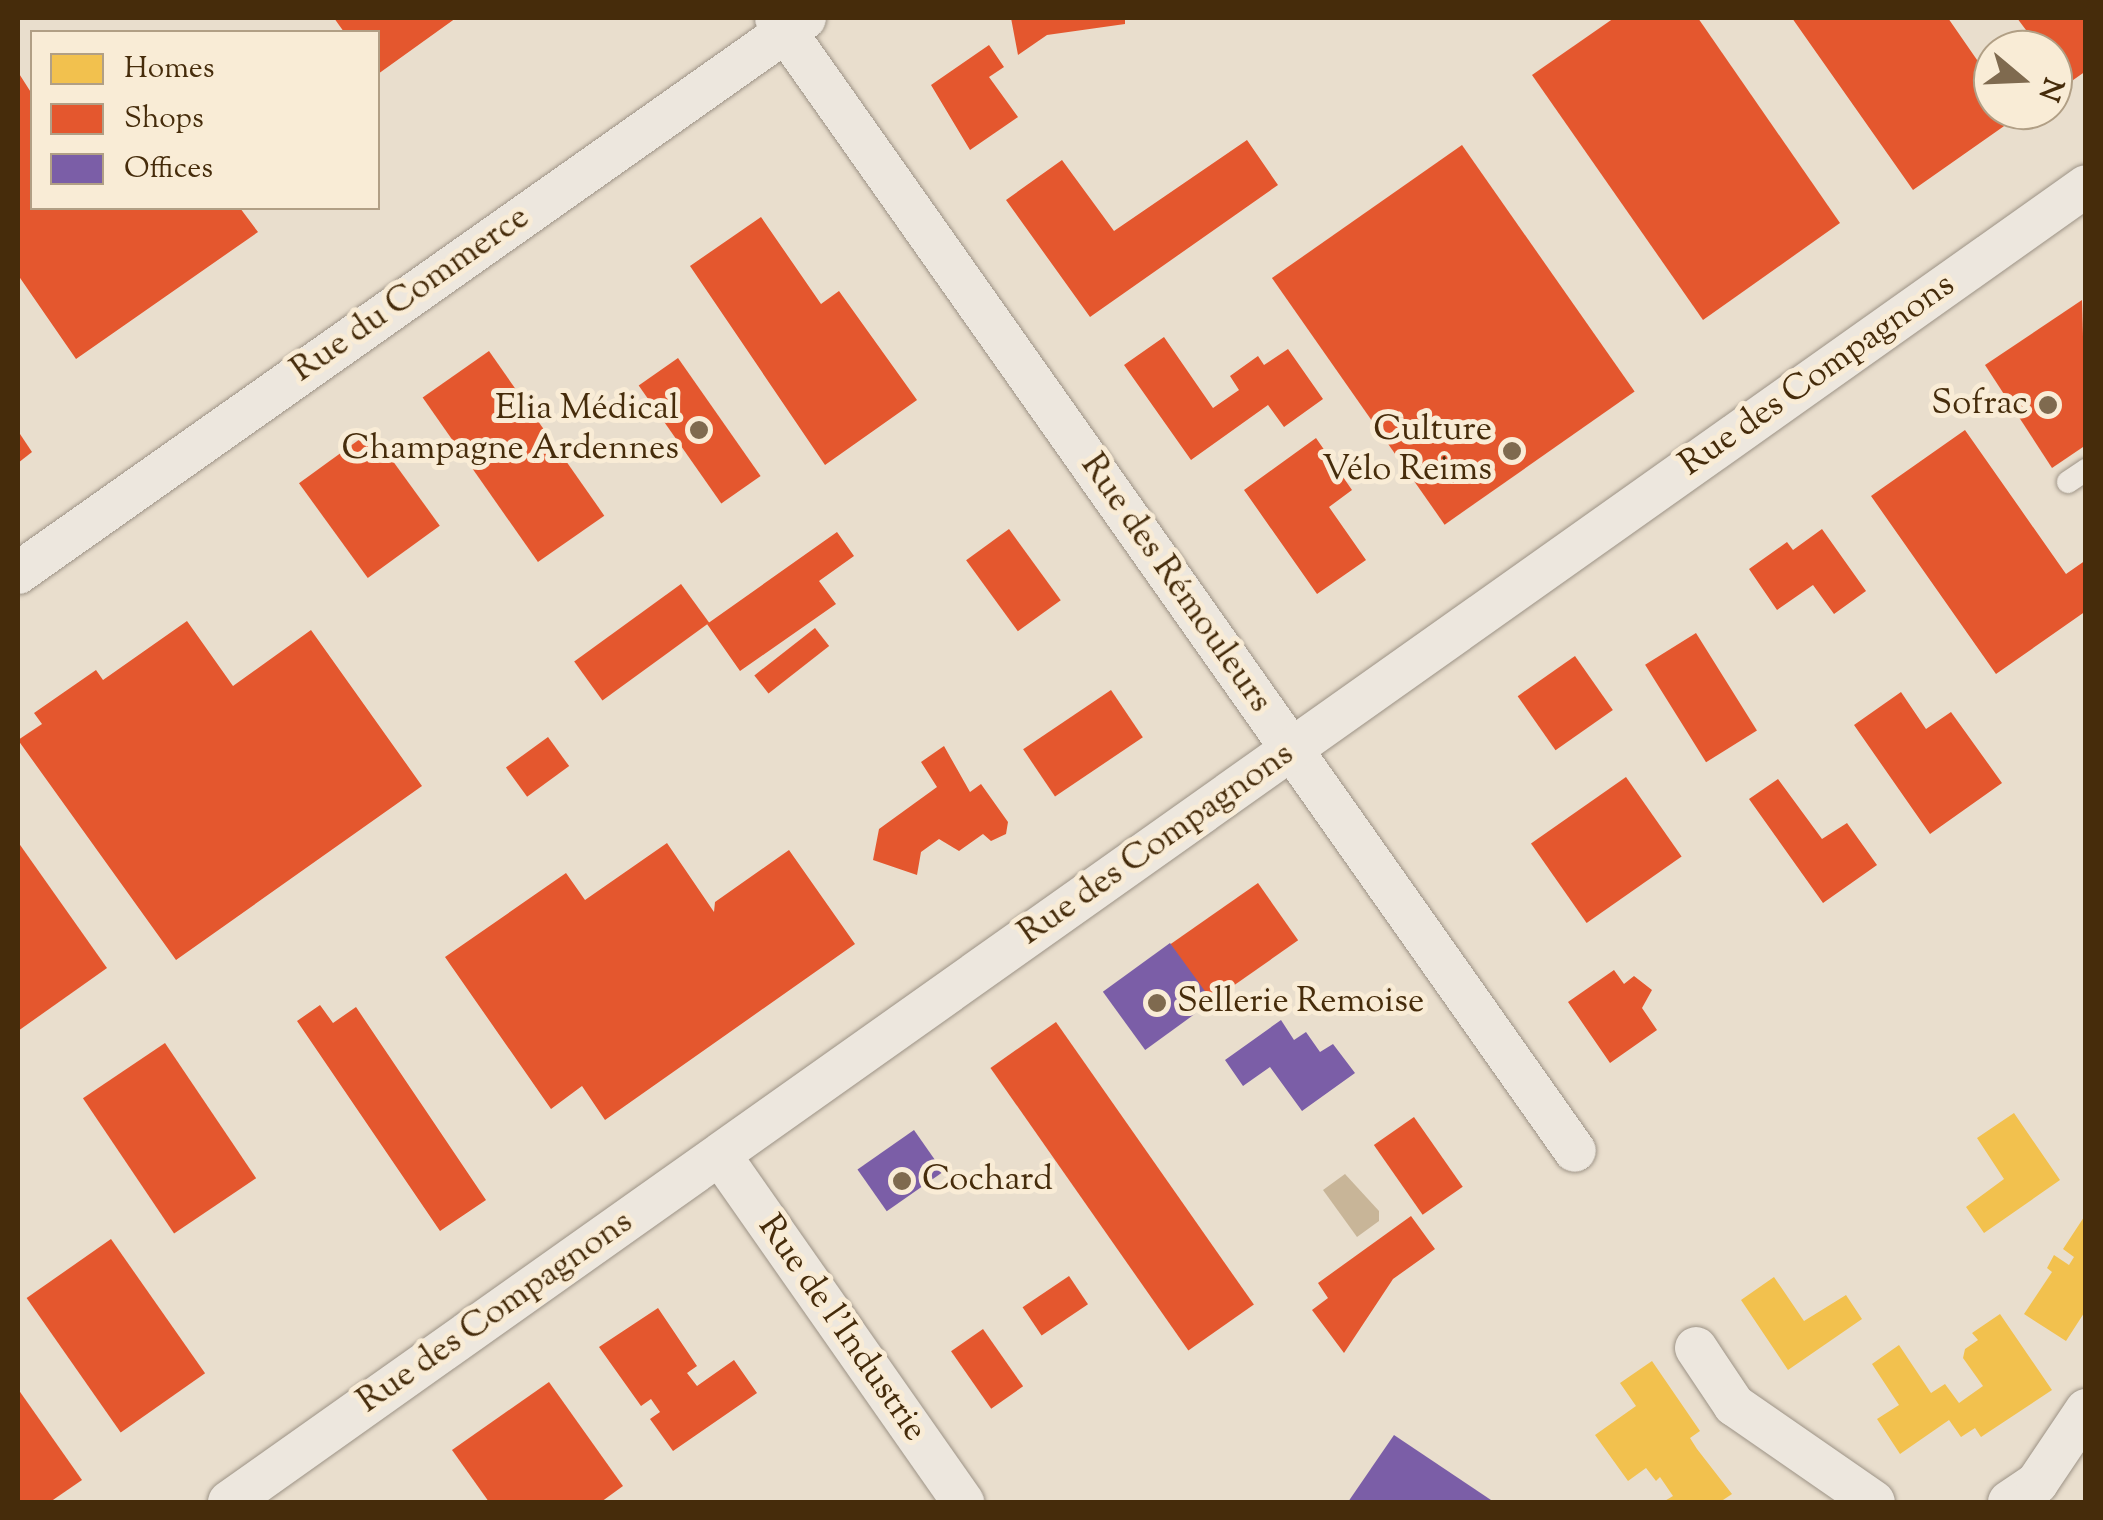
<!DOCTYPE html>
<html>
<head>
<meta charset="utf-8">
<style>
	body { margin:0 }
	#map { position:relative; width:2103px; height:1520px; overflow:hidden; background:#e9decd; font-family:"Sorts Mill Goudy",serif }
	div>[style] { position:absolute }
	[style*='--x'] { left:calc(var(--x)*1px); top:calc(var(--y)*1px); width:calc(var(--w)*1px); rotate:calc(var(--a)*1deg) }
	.water>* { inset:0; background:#c8b598 }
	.homes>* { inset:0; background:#f2c14e }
	.shops>* { inset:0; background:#e4572e; transform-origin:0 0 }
	.offices>* { inset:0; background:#7b5ea7; transform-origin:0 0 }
	.roads { filter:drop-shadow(0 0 2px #9d9386) drop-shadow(0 0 2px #9d9386) }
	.service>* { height:22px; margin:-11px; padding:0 11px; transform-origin:11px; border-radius:11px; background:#ede7de }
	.minor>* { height:42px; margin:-21px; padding:0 21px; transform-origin:21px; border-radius:21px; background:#ede7de }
	.dots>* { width:28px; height:28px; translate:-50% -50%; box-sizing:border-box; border:5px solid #f9ecd6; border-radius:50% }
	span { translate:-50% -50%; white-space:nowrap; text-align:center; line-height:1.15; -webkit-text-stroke:10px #f9ecd6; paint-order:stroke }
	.street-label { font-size:35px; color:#462c0b }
	.poi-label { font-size:35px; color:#462c0b }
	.right { translate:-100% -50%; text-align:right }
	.left { translate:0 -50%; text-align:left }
	.frame { position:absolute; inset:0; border:20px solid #462c0b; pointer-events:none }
	.legend { position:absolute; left:30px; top:30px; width:350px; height:180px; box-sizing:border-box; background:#f9ecd6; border:2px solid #b19f85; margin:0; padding:12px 18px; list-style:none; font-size:30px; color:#462c0b }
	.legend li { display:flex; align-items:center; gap:20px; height:50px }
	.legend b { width:50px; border:2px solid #b19f85 }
	.north { position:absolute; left:1973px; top:30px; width:100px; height:100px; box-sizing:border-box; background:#f9ecd6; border:2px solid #b19f85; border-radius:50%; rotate:109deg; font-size:28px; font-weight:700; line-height:40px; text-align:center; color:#462c0b }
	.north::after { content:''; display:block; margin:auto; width:35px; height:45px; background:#7f6a4f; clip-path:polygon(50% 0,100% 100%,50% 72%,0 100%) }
</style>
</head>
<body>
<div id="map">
	<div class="water">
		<div style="clip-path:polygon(1345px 1174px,1379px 1211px,1379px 1221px,1357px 1237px,1323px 1190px)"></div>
	</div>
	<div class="homes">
		<div style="clip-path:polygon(2014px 1113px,2060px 1180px,1984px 1233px,1966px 1207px,2004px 1179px,1977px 1138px)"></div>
		<div style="clip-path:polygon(2086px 1214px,2086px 1310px,2066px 1341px,2024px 1314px,2052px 1272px,2047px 1268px,2054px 1255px,2069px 1265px,2074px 1257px,2063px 1249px)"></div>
		<div style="clip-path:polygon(1774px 1277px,1804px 1321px,1846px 1295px,1862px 1319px,1788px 1370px,1741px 1300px)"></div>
		<div style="clip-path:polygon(2000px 1314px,2052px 1390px,1981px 1437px,1975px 1428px,1961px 1437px,1949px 1420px,1900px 1454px,1877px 1419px,1899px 1405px,1872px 1364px,1899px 1345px,1931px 1393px,1945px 1384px,1959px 1403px,1983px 1386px,1963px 1358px,1965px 1349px,1978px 1340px,1972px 1333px)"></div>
		<div style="clip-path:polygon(1652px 1361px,1700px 1431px,1690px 1438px,1697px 1449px,1732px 1494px,1720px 1502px,1663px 1502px,1673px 1496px,1660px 1477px,1656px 1481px,1646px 1468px,1628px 1481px,1595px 1435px,1636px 1406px,1620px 1383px)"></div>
	</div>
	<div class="shops">
		<div style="clip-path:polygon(334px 18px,456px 18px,378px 74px,378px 32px,344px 32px)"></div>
		<div style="clip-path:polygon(1011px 18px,1125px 18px,1125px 24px,1047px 35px,1018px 55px)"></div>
		<div style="clip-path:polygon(1614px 18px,1698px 18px,1840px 223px,1703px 320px,1532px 75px)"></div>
		<div style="clip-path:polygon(1792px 18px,1948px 18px,1993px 83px,1993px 110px,2012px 110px,2017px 117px,1913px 190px)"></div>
		<div style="clip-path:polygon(2017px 18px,2086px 18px,2086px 71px,2066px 85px,2053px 67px,2053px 50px,2041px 50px)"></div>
		<div style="clip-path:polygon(989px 45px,1004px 67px,989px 77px,1018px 117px,970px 150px,931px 85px)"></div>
		<div style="clip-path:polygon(18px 72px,32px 94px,32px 208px,240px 208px,258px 232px,76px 359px,18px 275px)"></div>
		<div style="clip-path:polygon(1247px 140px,1278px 185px,1090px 317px,1006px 200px,1062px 160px,1114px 231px)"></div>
		<div style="left:1462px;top:145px;width:301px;height:232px;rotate:55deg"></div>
		<div style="clip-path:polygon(761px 217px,821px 304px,839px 291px,917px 400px,825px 465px,690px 266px)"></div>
		<div style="clip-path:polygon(2082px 300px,2086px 445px,2052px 468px,1985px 365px)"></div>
		<div style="clip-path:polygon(1164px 337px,1213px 408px,1239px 390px,1230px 376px,1258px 356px,1264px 365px,1288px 349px,1323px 399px,1284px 427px,1268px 405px,1191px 460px,1124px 365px)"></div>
		<div style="left:489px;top:351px;width:201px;height:81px;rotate:55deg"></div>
		<div style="left:678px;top:358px;width:144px;height:48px;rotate:55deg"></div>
		<div style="clip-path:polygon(1965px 430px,2066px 574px,2086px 560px,2086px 611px,1996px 674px,1871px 496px)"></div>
		<div style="clip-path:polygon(18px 431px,32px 452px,18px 463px)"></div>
		<div style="left:371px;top:431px;width:117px;height:89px;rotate:54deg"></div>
		<div style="clip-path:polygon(1316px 438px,1352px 490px,1329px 507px,1366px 560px,1317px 594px,1244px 490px)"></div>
		<div style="left:1009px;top:529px;width:88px;height:53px;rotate:54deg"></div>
		<div style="clip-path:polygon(1822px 529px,1866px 591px,1834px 614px,1813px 585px,1777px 610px,1749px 569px,1787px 542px,1793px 550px)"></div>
		<div style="clip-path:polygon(837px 532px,854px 556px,819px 581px,836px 604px,740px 671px,707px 624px)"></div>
		<div style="left:681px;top:584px;width:48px;height:132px;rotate:54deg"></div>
		<div style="clip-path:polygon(187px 621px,233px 686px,311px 630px,422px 786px,176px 960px,18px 740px,42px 724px,34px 713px,96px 670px,103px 680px)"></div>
		<div style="left:815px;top:628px;width:23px;height:77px;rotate:52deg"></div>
		<div style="left:1696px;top:633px;width:115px;height:60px;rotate:58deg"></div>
		<div style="left:1575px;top:656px;width:66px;height:70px;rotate:55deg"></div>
		<div style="left:1111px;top:690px;width:57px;height:106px;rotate:56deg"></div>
		<div style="clip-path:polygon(1901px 692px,1926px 729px,1951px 712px,2002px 783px,1930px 834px,1854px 725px)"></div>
		<div style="left:548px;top:737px;width:36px;height:52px;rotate:54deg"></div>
		<div style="clip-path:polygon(944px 746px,970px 792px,981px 784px,1008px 822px,1006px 834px,991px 841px,983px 834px,959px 851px,939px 839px,921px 852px,917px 875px,873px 860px,879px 829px,937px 787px,921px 762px)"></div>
		<div style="left:1626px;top:777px;width:97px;height:116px;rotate:55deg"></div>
		<div style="clip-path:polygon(1778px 779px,1822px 839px,1847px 823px,1877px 865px,1823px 903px,1749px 799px)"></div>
		<div style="clip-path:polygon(18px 842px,107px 968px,18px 1031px)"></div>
		<div style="clip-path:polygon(667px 843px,714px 912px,715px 902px,789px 850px,855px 944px,605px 1120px,582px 1086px,551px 1109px,445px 957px,566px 873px,585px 900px)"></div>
		<div style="left:1258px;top:883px;width:70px;height:107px;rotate:55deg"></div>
		<div style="clip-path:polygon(1614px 970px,1624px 984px,1634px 976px,1652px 990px,1642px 1008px,1657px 1030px,1610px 1063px,1568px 1002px)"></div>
		<div style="clip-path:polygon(320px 1005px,333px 1023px,356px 1007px,486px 1200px,440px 1231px,297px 1021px)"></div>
		<div style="left:1056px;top:1022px;width:345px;height:80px;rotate:55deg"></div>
		<div style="left:165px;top:1043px;width:163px;height:99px;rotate:56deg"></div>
		<div style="left:1414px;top:1117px;width:85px;height:49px;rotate:55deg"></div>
		<div style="clip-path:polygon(1411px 1216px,1435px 1249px,1393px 1279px,1344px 1353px,1312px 1310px,1328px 1298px,1318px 1283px)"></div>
		<div style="left:111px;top:1239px;width:164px;height:103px;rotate:55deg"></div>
		<div style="left:1069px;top:1276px;width:34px;height:56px;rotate:56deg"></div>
		<div style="clip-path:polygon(658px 1308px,697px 1366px,687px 1373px,697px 1386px,734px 1360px,757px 1393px,673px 1451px,650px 1419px,660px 1412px,651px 1399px,641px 1406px,599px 1347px)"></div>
		<div style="left:983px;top:1329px;width:70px;height:39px;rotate:55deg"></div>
		<div style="clip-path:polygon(549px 1382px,623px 1486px,601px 1502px,489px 1502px,452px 1450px)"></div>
		<div style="clip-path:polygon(18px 1389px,82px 1480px,50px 1502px,18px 1502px)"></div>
	</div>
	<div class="offices">
		<div style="left:1170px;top:943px;width:72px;height:83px;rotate:54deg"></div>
		<div style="clip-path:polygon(1281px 1020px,1294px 1040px,1306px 1032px,1320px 1052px,1333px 1044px,1355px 1073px,1302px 1111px,1270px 1067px,1243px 1086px,1225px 1060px)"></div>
		<div style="left:914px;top:1130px;width:51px;height:69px;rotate:55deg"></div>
		<div style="clip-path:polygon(1394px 1435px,1494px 1502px,1348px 1502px)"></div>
	</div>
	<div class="roads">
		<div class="service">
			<div style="--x:2068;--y:482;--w:22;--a:-34"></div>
		</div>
		<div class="minor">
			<div style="--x:776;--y:18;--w:1386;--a:54.81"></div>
			<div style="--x:18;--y:573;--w:963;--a:-35.19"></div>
			<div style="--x:720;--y:1155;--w:424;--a:55"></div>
			<div style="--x:1696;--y:1348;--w:69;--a:56.3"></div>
			<div style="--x:1734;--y:1405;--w:170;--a:34.7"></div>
			<div style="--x:229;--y:1502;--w:2276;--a:-35.32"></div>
			<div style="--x:2009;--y:1502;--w:34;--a:-34"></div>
			<div style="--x:2037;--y:1483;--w:88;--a:-56.1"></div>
		</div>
	</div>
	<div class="dots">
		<div style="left:2048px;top:405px;background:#7f6a4f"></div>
		<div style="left:699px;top:430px;background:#7f6a4f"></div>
		<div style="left:1512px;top:451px;background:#7f6a4f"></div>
		<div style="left:1157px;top:1003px;background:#7f6a4f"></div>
		<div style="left:902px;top:1181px;background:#7f6a4f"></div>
	</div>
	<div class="street-label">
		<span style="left:411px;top:295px;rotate:-35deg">Rue du Commerce</span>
		<span style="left:1818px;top:376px;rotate:-35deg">Rue des Compagnons</span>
		<span style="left:1175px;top:584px;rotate:55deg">Rue des Rémouleurs</span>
		<span style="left:1157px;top:845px;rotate:-35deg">Rue des Compagnons</span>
		<span style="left:496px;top:1313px;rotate:-35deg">Rue des Compagnons</span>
		<span style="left:841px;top:1329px;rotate:55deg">Rue de l'Industrie</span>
	</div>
	<div class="poi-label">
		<span class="right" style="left:2028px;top:405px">Sofrac</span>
		<span class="right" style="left:679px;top:430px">Elia Médical<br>Champagne Ardennes</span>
		<span class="right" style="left:1492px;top:451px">Culture<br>Vélo Reims</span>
		<span class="left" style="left:1177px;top:1003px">Sellerie Remoise</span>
		<span class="left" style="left:922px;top:1181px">Cochard</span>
	</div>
	<div class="frame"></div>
	<ul class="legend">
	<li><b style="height:28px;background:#f2c14e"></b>Homes</li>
	<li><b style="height:28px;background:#e4572e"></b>Shops</li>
	<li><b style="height:28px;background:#7b5ea7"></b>Offices</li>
	</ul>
	<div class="north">N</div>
</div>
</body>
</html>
